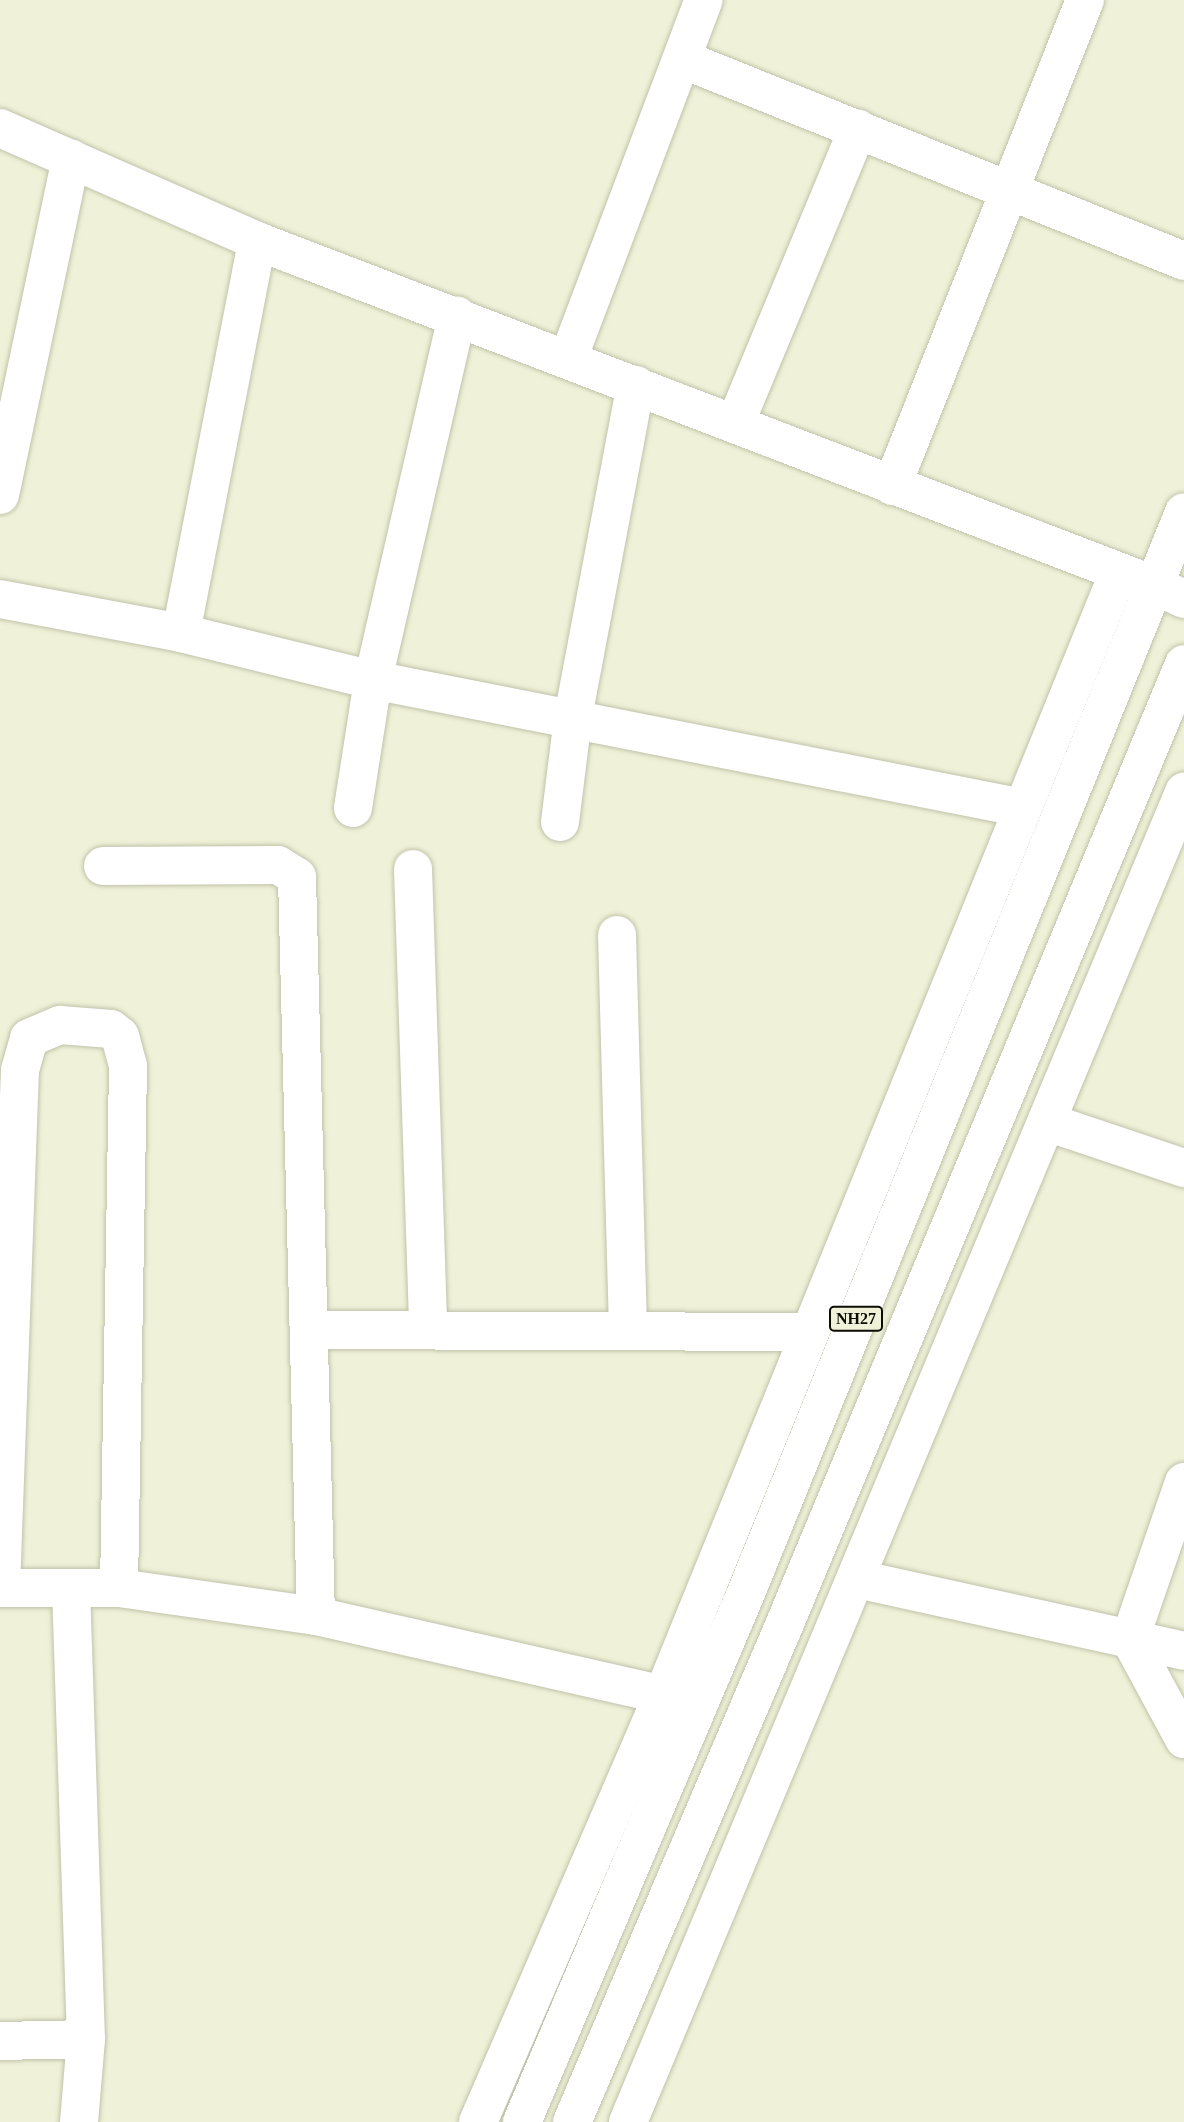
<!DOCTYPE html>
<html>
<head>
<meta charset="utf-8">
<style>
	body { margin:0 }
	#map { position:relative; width:1184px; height:2122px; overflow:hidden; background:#eff2d8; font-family:Georgia,serif }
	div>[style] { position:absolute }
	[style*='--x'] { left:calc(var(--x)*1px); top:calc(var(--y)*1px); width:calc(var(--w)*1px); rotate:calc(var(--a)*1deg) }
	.roads { filter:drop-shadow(0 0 2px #c0c3aa) drop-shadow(0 0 2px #c0c3aa) }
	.minor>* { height:38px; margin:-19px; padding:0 19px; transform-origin:19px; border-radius:19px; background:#fff }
	.tertiary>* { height:38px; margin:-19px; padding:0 19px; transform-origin:19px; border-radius:19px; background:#fff }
	.trunk>* { height:38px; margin:-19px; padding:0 19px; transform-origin:19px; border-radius:19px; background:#fff }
	span { translate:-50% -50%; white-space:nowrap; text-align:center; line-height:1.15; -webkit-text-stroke:6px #eff2d8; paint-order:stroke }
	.shield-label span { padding:2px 5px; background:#eff2d8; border:2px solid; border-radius:5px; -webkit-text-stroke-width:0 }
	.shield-label { font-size:16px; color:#0d0d05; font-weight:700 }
</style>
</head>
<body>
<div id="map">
	<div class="roads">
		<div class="minor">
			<div style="--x:682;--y:59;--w:541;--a:21.92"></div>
			<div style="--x:568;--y:359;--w:384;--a:-69.3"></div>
			<div style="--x:735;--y:424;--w:320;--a:-67.4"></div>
			<div style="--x:892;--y:486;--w:523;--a:-68.34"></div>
			<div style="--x:0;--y:495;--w:344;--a:-78.1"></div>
			<div style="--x:1154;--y:585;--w:33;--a:25"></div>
			<div style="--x:0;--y:599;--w:184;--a:10.6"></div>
			<div style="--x:181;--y:633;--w:198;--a:13.8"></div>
			<div style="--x:373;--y:680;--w:662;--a:11.14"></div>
			<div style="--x:181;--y:633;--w:399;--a:-79"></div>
			<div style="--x:353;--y:808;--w:130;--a:-81.1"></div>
			<div style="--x:373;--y:680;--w:374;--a:-77"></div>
			<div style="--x:560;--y:822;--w:106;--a:-82.9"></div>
			<div style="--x:573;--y:717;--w:338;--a:-79.3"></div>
			<div style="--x:103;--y:866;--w:175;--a:-0.3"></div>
			<div style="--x:278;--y:865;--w:22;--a:32"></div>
			<div style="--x:297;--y:877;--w:739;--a:88.53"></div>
			<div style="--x:413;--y:869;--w:461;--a:88.1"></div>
			<div style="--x:617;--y:935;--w:395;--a:88.4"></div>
			<div style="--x:1047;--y:1122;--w:145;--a:18.6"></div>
			<div style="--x:310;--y:1330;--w:500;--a:0.23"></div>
			<div style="--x:1184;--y:1482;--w:166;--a:109"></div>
			<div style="--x:1130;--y:1639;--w:114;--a:61.6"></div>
			<div style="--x:857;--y:1579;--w:335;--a:12.4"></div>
			<div style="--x:0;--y:1588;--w:119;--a:0"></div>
			<div style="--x:119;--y:1588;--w:199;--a:8.1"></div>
			<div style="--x:316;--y:1616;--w:356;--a:12.8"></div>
			<div style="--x:1;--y:1588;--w:518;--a:-87.9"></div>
			<div style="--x:20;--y:1070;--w:33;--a:-74"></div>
			<div style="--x:29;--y:1038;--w:34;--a:-23"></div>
			<div style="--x:60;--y:1025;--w:51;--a:4.5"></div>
			<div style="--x:111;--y:1029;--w:11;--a:38"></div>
			<div style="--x:120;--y:1036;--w:31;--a:75"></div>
			<div style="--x:128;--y:1066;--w:522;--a:90.99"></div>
			<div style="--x:71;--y:1588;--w:451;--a:88.1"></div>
			<div style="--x:86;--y:2039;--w:83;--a:94.8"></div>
			<div style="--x:0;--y:2041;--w:86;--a:-1.3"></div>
			<div style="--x:478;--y:2122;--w:465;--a:-66.6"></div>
			<div style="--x:663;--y:1695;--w:1210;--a:-67.91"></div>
			<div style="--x:628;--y:2122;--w:1442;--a:-67.31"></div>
		</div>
		<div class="tertiary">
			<div style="--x:0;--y:128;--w:281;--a:23.7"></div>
			<div style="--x:257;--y:241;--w:961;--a:20.98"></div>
		</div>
		<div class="trunk">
			<div style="--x:522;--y:2122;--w:574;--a:-67.05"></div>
			<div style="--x:746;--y:1593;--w:1166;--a:-67.94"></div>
			<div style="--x:572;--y:2122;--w:537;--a:-66.87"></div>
			<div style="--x:783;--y:1628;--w:1044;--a:-67.41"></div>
		</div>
	</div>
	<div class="shield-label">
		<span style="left:856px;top:1319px">NH27</span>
	</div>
</div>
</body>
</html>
